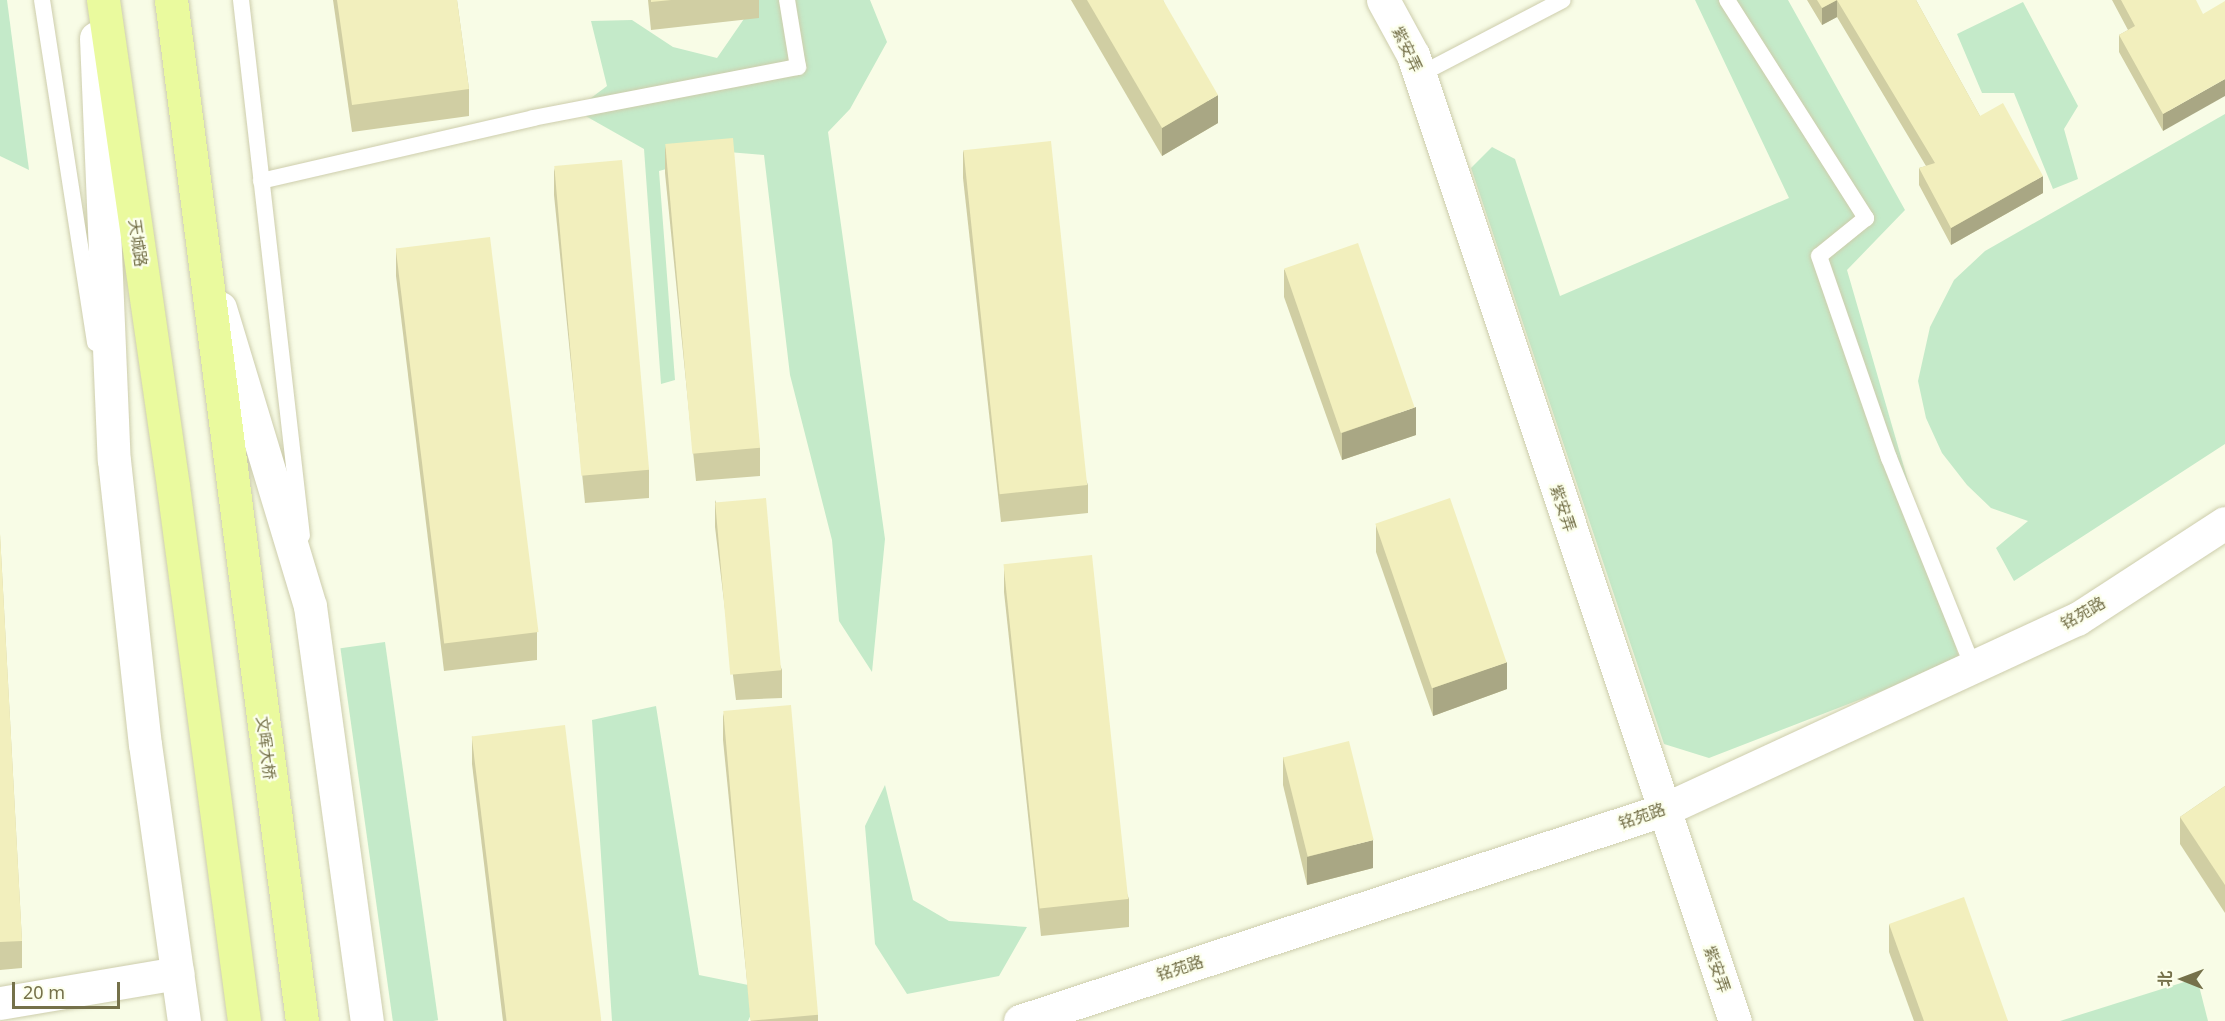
<!DOCTYPE html>
<html>
<head>
<meta charset="utf-8">
<style>
	body { margin:0 }
	#map { position:relative; width:2225px; height:1021px; overflow:hidden; background:#f8fce6; font-family:"Noto Sans","Noto Sans SC",sans-serif }
	div>[style] { position:absolute }
	[style*='--x'] { left:calc(var(--x)*1px); top:calc(var(--y)*1px); width:calc(var(--w)*1px); rotate:calc(var(--a)*1deg) }
	.green>* { inset:0; background:#c4eac9; transform-origin:0 0 }
	.roads { filter:drop-shadow(0 0 2px #cdcdac) drop-shadow(0 0 2px #cdcdac) }
	.service>* { height:16px; margin:-8px; padding:0 8px; transform-origin:8px; border-radius:8px; background:#fff }
	.minor>* { height:33px; margin:-16.5px; padding:0 16.5px; transform-origin:16.5px; border-radius:16.5px; background:#fff }
	.tertiary>* { height:33px; margin:-16.5px; padding:0 16.5px; transform-origin:16.5px; border-radius:16.5px; background:#fff }
	.primary>* { height:33px; margin:-16.5px; padding:0 16.5px; transform-origin:16.5px; border-radius:16.5px; background:#eafa9e }
	.wall>* { inset:0; background:#d0cea3 }
	.shaded-wall>* { inset:0; background:#a9a784 }
	.building>* { inset:0; background:#f2efbd; transform-origin:0 0 }
	span { translate:-50% -50%; white-space:nowrap; text-align:center; line-height:1.15; -webkit-text-stroke:4.5px #fcffec; paint-order:stroke }
	.street-label { font-size:16px; color:#75714a }
	.north { position:absolute; left:2153px; top:949px; width:60px; height:60px; -webkit-text-stroke:4px #fcffec; paint-order:stroke; rotate:271deg; font-size:16px; font-weight:700; line-height:24px; text-align:center; color:#75714a }
	.north::after { content:''; display:block; margin:auto; width:21px; height:27px; background:#75714a; clip-path:polygon(50% 0,100% 100%,50% 72%,0 100%) }
	.scale { position:absolute; left:12px; top:982px; width:108px; height:27px; box-sizing:border-box; border:3px solid #75714a; border-top:0; padding-left:8px; font-size:18px; line-height:21px; white-space:nowrap; color:#75714a; -webkit-text-stroke:4px #fcffec; paint-order:stroke }
</style>
</head>
<body>
<div id="map">
	<div class="green">
		<div style="clip-path:polygon(0 0,7px 0,29px 170px,0 156px)"></div>
		<div style="clip-path:polygon(757px 0,870px 0,887px 42px,850px 109px,828px 132px,885px 539px,872px 672px,839px 621px,832px 540px,790px 375px,764px 155px,728px 152px,659px 171px,675px 380px,661px 384px,644px 149px,575px 110px,607px 86px,591px 21px,632px 20px,673px 47px,717px 58px)"></div>
		<div style="clip-path:polygon(1695px 0,1788px 0,1905px 210px,1847px 270px,1960px 661px,1709px 758px,1664px 744px,1471px 168px,1492px 147px,1515px 159px,1560px 296px,1789px 198px)"></div>
		<div style="clip-path:polygon(2023px 2px,2078px 106px,2064px 129px,2078px 179px,2053px 189px,2014px 93px,1982px 93px,1957px 34px)"></div>
		<div style="clip-path:polygon(2225px 114px,2225px 444px,2014px 581px,1996px 548px,2028px 521px,1991px 508px,1967px 485px,1942px 453px,1926px 418px,1918px 381px,1930px 327px,1954px 280px,1985px 251px)"></div>
		<div style="left:385px;top:642px;width:382px;height:45px;rotate:82deg"></div>
		<div style="clip-path:polygon(656px 706px,699px 975px,763px 988px,748px 1021px,612px 1021px,592px 720px)"></div>
		<div style="clip-path:polygon(885px 785px,913px 900px,949px 921px,1027px 927px,999px 976px,907px 994px,875px 944px,865px 826px)"></div>
		<div style="clip-path:polygon(2197px 978px,2208px 1021px,2060px 1021px)"></div>
	</div>
	<div class="roads">
		<div class="service">
			<div style="--x:42;--y:0;--w:347;--a:81.2"></div>
			<div style="--x:241;--y:0;--w:539;--a:83.51"></div>
			<div style="--x:1727;--y:0;--w:259;--a:57.5"></div>
			<div style="--x:1866;--y:218;--w:60;--a:141"></div>
			<div style="--x:1819;--y:256;--w:214;--a:70.9"></div>
			<div style="--x:1889;--y:458;--w:225;--a:68.1"></div>
			<div style="--x:1419;--y:75;--w:162;--a:-27.5"></div>
			<div style="--x:261;--y:181;--w:279;--a:-13"></div>
			<div style="--x:533;--y:118;--w:270;--a:-10.9"></div>
			<div style="--x:798;--y:67;--w:68;--a:-99.3"></div>
		</div>
		<div class="minor">
			<div style="--x:1383;--y:0;--w:63;--a:61.4"></div>
			<div style="--x:1413;--y:55;--w:1018;--a:71.57"></div>
			<div style="--x:0;--y:1003;--w:180;--a:-9.6"></div>
			<div style="--x:1020;--y:1021;--w:677;--a:-18.17"></div>
			<div style="--x:1663;--y:810;--w:456;--a:-24.8"></div>
			<div style="--x:2077;--y:619;--w:176;--a:-33"></div>
		</div>
		<div class="tertiary">
			<div style="--x:96;--y:38;--w:422;--a:87.6"></div>
			<div style="--x:114;--y:460;--w:286;--a:83.8"></div>
			<div style="--x:145;--y:744;--w:280;--a:82"></div>
			<div style="--x:220;--y:308;--w:311;--a:73.2"></div>
			<div style="--x:310;--y:606;--w:419;--a:82.2"></div>
		</div>
		<div class="primary">
			<div style="--x:103;--y:0;--w:491;--a:81.8"></div>
			<div style="--x:173;--y:486;--w:540;--a:82.44"></div>
			<div style="--x:171;--y:0;--w:1029;--a:82.69"></div>
		</div>
	</div>
	<div class="wall">
		<div style="clip-path:polygon(333px 0,457px 0,469px 89px,469px 116px,352px 132px)"></div>
		<div style="clip-path:polygon(648px 0,759px 0,759px 18px,651px 30px)"></div>
		<div style="clip-path:polygon(1071px 0,1163px 0,1218px 123px,1162px 156px)"></div>
		<div style="clip-path:polygon(1807px 0,1916px 0,1980px 116px,2043px 193px,1951px 245px,1919px 185px,1919px 168px,1926px 166px,1837px 17px,1822px 25px)"></div>
		<div style="clip-path:polygon(2112px 0,2196px 0,2163px 131px,2119px 52px,2119px 35px,2128px 30px)"></div>
		<div style="clip-path:polygon(665px 146px,760px 448px,760px 476px,696px 481px,665px 173px)"></div>
		<div style="clip-path:polygon(963px 150px,1088px 485px,1088px 513px,1001px 522px,963px 178px)"></div>
		<div style="clip-path:polygon(554px 168px,649px 470px,649px 498px,585px 503px,554px 195px)"></div>
		<div style="clip-path:polygon(396px 248px,537px 632px,537px 660px,444px 671px,396px 276px)"></div>
		<div style="clip-path:polygon(1284px 269px,1416px 435px,1342px 460px,1284px 297px)"></div>
		<div style="clip-path:polygon(715px 500px,782px 670px,782px 698px,736px 700px,715px 527px)"></div>
		<div style="clip-path:polygon(1376px 525px,1507px 689px,1433px 716px,1376px 552px)"></div>
		<div style="clip-path:polygon(0 534px,22px 941px,22px 968px,0 970px)"></div>
		<div style="clip-path:polygon(1004px 565px,1129px 899px,1129px 927px,1041px 936px,1004px 592px)"></div>
		<div style="clip-path:polygon(723px 713px,818px 1015px,818px 1021px,751px 1021px,723px 740px)"></div>
		<div style="clip-path:polygon(472px 736px,601px 1021px,503px 1021px,472px 764px)"></div>
		<div style="clip-path:polygon(1283px 757px,1373px 868px,1307px 885px,1283px 785px)"></div>
		<div style="clip-path:polygon(2225px 786px,2225px 913px,2180px 844px,2180px 817px)"></div>
		<div style="clip-path:polygon(1889px 924px,2008px 1021px,1914px 1021px,1889px 952px)"></div>
	</div>
	<div class="shaded-wall">
		<div style="clip-path:polygon(1837px 0,1837px 17px,1822px 25px,1822px 8px)"></div>
		<div style="clip-path:polygon(2225px 79px,2225px 96px,2163px 131px,2163px 114px)"></div>
		<div style="clip-path:polygon(1218px 95px,1218px 123px,1162px 156px,1162px 128px)"></div>
		<div style="clip-path:polygon(2043px 176px,2043px 193px,1951px 245px,1951px 228px)"></div>
		<div style="clip-path:polygon(1416px 407px,1416px 435px,1342px 460px,1342px 433px)"></div>
		<div style="clip-path:polygon(1507px 662px,1507px 689px,1433px 716px,1433px 688px)"></div>
		<div style="clip-path:polygon(1373px 840px,1373px 868px,1307px 885px,1307px 857px)"></div>
	</div>
	<div class="building">
		<div style="clip-path:polygon(337px 0,457px 0,469px 89px,352px 105px)"></div>
		<div style="clip-path:polygon(651px 0,671px 0,651px 2px)"></div>
		<div style="clip-path:polygon(1087px 0,1163px 0,1218px 95px,1162px 128px)"></div>
		<div style="clip-path:polygon(1817px 0,1837px 0,1822px 8px)"></div>
		<div style="clip-path:polygon(1837px 0,1916px 0,1980px 116px,2003px 103px,2043px 176px,1951px 228px,1919px 168px,1935px 163px)"></div>
		<div style="clip-path:polygon(2121px 0,2196px 0,2203px 14px,2225px 1px,2225px 79px,2163px 114px,2119px 35px,2135px 26px)"></div>
		<div style="left:733px;top:138px;width:311px;height:68px;rotate:85deg"></div>
		<div style="left:1051px;top:141px;width:346px;height:88px;rotate:84deg"></div>
		<div style="left:622px;top:160px;width:311px;height:68px;rotate:85deg"></div>
		<div style="left:490px;top:237px;width:398px;height:95px;rotate:83deg"></div>
		<div style="left:1358px;top:243px;width:174px;height:78px;rotate:71deg"></div>
		<div style="left:766px;top:498px;width:173px;height:51px;rotate:85deg"></div>
		<div style="left:1450px;top:498px;width:174px;height:79px;rotate:71deg"></div>
		<div style="clip-path:polygon(0 534px,22px 941px,0 942px)"></div>
		<div style="left:1092px;top:555px;width:346px;height:89px;rotate:84deg"></div>
		<div style="left:791px;top:705px;width:311px;height:68px;rotate:85deg"></div>
		<div style="left:565px;top:725px;width:298px;height:94px;rotate:83deg"></div>
		<div style="left:1349px;top:741px;width:102px;height:68px;rotate:76deg"></div>
		<div style="clip-path:polygon(2225px 786px,2225px 885px,2180px 817px)"></div>
		<div style="clip-path:polygon(1964px 897px,2008px 1021px,1924px 1021px,1889px 924px)"></div>
	</div>
	<div class="street-label">
		<span style="left:1407px;top:49px;rotate:65deg">紫安弄</span>
		<span style="left:138px;top:243px;rotate:82deg">天城路</span>
		<span style="left:1563px;top:508px;rotate:72deg">紫安弄</span>
		<span style="left:2083px;top:613px;rotate:-30deg">铭苑路</span>
		<span style="left:266px;top:748px;rotate:83deg">文晖大桥</span>
		<span style="left:1642px;top:816px;rotate:-19deg">铭苑路</span>
		<span style="left:1180px;top:968px;rotate:-18deg">铭苑路</span>
		<span style="left:1717px;top:969px;rotate:71deg">紫安弄</span>
	</div>
	<div class="north">北</div>
	<div class="scale">20 m</div>
</div>
</body>
</html>
